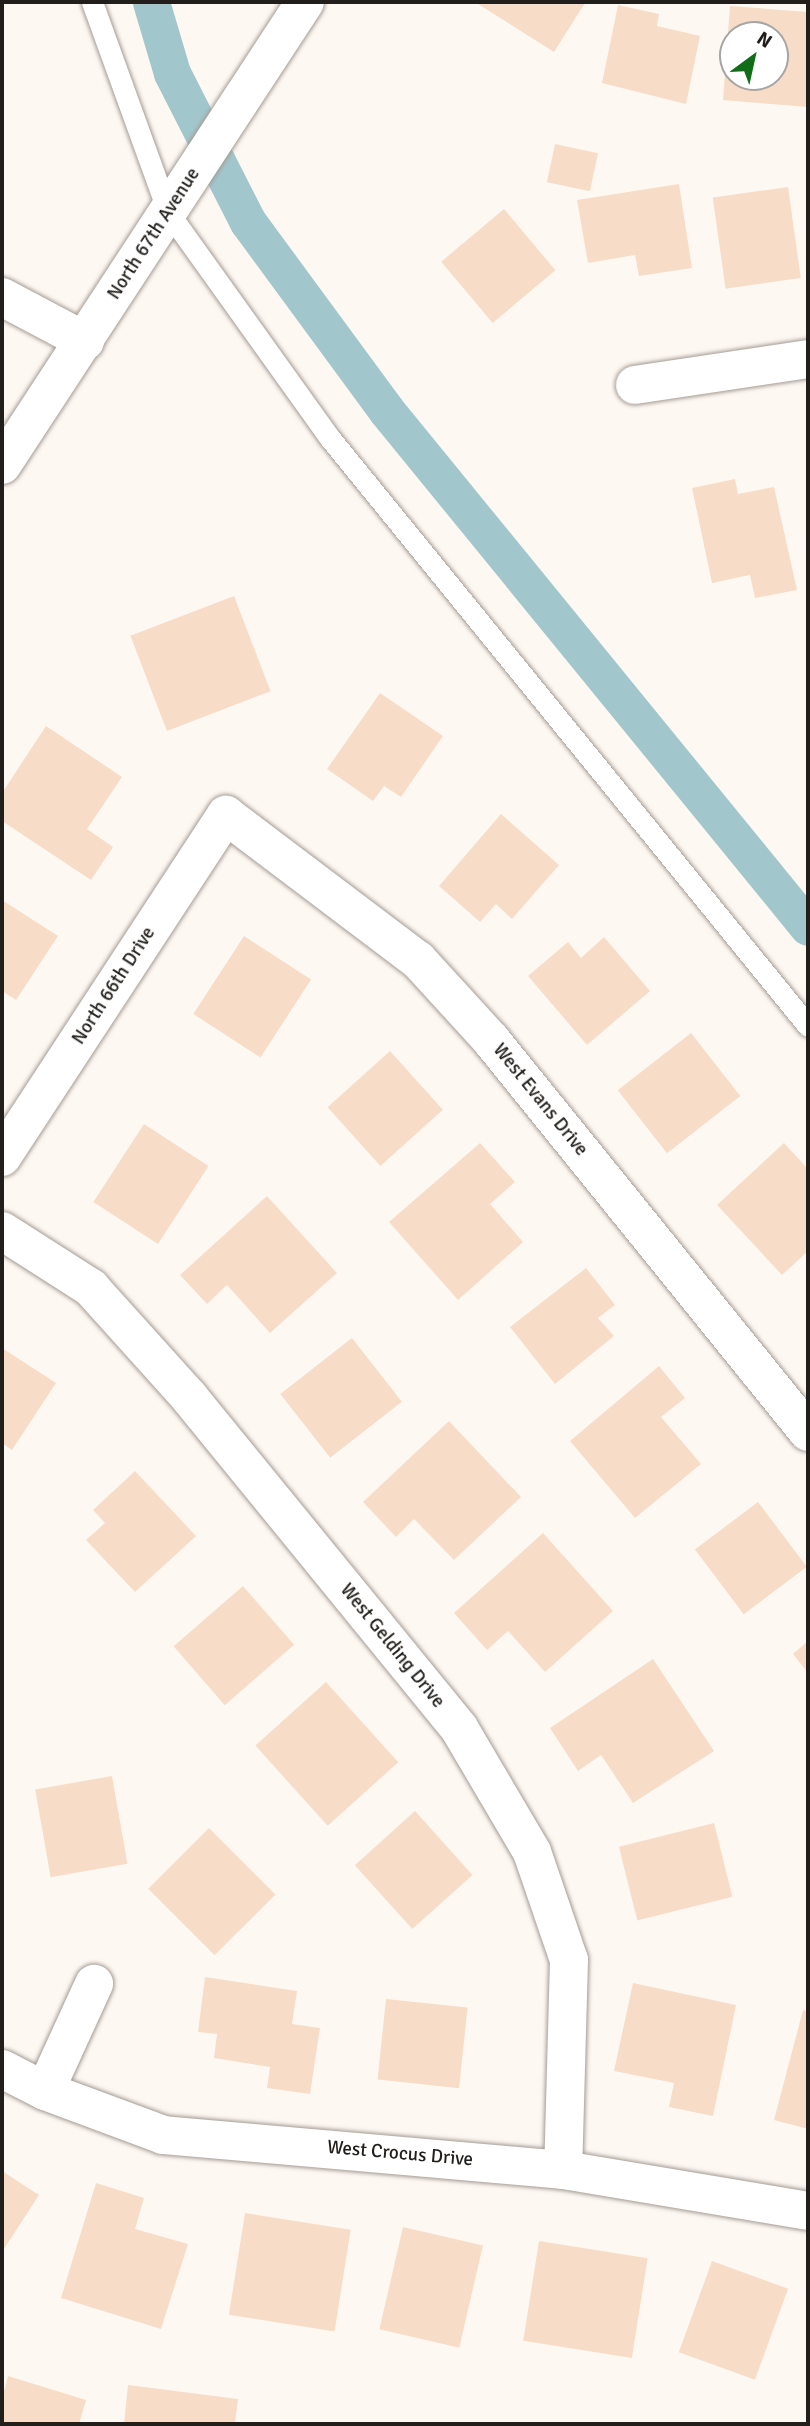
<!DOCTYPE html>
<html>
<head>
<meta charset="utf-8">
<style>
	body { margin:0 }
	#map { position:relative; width:810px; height:2426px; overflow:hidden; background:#fef8f3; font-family:Signika,sans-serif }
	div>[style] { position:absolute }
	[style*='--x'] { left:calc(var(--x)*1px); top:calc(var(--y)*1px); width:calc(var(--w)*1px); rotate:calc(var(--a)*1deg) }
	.canal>* { height:37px; margin:-18.5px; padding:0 18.5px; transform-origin:18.5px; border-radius:18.5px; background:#a1c7cc }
	.building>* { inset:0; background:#f7ddc7; transform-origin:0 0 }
	.roads { filter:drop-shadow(0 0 2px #a49b94) drop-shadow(0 0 2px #a49b94) }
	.lane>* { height:21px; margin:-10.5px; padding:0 10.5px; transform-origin:10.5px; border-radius:10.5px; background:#fff }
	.street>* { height:38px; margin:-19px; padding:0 19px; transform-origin:19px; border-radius:19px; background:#fff }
	.secondary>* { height:38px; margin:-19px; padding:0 19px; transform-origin:19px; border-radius:19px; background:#fff }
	span { translate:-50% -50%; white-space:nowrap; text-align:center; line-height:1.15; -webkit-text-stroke:5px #fff; paint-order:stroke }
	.street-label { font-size:19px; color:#211e1b }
	.frame { position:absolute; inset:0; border:4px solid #211e1b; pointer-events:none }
	.north { position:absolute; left:719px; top:21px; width:70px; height:70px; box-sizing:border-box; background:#fff; border:2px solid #a6a5a4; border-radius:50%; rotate:33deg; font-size:19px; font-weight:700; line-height:28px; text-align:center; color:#211e1b }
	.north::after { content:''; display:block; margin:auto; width:24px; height:32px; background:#106d18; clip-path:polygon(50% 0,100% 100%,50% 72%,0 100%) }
</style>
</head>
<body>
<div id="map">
	<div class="canal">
		<div style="--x:151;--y:2;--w:74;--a:73.5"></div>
		<div style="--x:172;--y:73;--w:167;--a:63"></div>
		<div style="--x:248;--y:222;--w:233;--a:53.7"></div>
		<div style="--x:386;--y:410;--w:667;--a:50.78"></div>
	</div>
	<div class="building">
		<div style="clip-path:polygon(475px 2px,583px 2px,585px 3px,554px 52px)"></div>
		<div style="clip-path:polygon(618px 5px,659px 14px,657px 26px,700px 36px,686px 104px,602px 83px)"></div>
		<div style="clip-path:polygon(evenodd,730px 6px,808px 12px,808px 107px,723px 100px,730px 6px,733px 35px,775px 35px,775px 77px,733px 77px,733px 35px)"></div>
		<div style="left:555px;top:144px;width:44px;height:39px;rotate:12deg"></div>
		<div style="clip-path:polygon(679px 184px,692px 268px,639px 276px,635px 255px,588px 263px,577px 200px)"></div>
		<div style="left:788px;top:187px;width:92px;height:76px;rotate:82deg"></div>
		<div style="left:504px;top:209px;width:80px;height:82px;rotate:50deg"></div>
		<div style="clip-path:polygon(735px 479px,738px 494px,774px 487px,797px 590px,755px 598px,750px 575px,712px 583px,692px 488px)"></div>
		<div style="left:234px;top:596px;width:102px;height:111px;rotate:69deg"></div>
		<div style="clip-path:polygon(380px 693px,443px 736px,401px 797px,384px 786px,373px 801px,327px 769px)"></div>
		<div style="clip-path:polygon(46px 726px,122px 777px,87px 829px,113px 847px,91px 880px,2px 821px,2px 793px)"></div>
		<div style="clip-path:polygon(501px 814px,559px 865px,512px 919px,496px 904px,480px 922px,439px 886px)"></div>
		<div style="clip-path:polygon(2px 900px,58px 936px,16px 1000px,2px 991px)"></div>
		<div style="left:244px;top:936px;width:80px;height:93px;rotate:33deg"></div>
		<div style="clip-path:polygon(604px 937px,650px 991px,587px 1045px,528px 976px,568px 942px,581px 958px)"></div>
		<div style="left:691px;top:1033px;width:80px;height:93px;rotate:52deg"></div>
		<div style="left:390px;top:1051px;width:79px;height:84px;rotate:48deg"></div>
		<div style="left:144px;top:1124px;width:77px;height:93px;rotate:33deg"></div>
		<div style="clip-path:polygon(480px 1143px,515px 1182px,490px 1204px,523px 1242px,458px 1300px,389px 1222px)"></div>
		<div style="clip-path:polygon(784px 1143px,808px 1169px,808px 1251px,782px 1275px,717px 1205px)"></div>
		<div style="clip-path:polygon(267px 1196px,337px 1273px,270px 1333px,227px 1285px,207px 1304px,180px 1275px)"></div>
		<div style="clip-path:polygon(586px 1268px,615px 1305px,598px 1318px,614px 1336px,555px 1384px,510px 1327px)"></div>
		<div style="left:352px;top:1338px;width:81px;height:91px;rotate:52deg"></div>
		<div style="clip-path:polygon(2px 1348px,56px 1383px,12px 1450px,2px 1443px)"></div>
		<div style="clip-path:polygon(659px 1366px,685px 1398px,661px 1417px,701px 1464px,635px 1518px,570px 1441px)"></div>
		<div style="clip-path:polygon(449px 1421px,521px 1497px,454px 1560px,414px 1519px,396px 1537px,363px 1502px)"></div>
		<div style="clip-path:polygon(135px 1471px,196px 1536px,135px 1592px,86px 1540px,105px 1523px,93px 1510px)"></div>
		<div style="left:758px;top:1502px;width:81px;height:79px;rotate:53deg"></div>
		<div style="clip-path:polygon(543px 1533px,613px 1611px,545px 1672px,508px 1631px,487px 1650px,454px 1613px)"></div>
		<div style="left:243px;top:1586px;width:78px;height:92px;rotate:49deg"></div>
		<div style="clip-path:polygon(808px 1641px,808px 1673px,793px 1654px)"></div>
		<div style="clip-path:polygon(653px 1659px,714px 1751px,633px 1803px,601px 1755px,578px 1771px,550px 1728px)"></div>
		<div style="left:326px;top:1682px;width:108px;height:95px;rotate:48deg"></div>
		<div style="left:112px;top:1776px;width:89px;height:78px;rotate:80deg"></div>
		<div style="left:415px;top:1811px;width:86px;height:81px;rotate:48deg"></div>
		<div style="left:714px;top:1823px;width:76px;height:98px;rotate:76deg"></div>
		<div style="left:209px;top:1828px;width:94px;height:86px;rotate:45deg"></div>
		<div style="clip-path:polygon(205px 1977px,297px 1991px,292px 2024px,320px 2028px,310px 2094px,267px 2088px,270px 2067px,214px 2058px,217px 2034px,198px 2032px)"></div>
		<div style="clip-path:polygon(633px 1983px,736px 2005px,713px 2116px,669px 2107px,674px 2083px,614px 2071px)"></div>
		<div style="left:386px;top:1999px;width:82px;height:81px;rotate:6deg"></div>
		<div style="clip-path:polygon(803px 2010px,808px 2012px,808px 2129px,774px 2120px)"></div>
		<div style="clip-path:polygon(2px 2171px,39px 2195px,2px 2252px)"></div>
		<div style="clip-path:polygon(96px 2183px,144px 2198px,135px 2229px,188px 2244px,161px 2329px,61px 2298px)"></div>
		<div style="left:245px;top:2213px;width:107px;height:103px;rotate:9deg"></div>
		<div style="left:403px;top:2227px;width:82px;height:105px;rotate:13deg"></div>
		<div style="left:539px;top:2241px;width:110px;height:101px;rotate:9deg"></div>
		<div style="left:712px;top:2261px;width:81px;height:97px;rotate:20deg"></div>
		<div style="clip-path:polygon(8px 2376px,86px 2400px,79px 2424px,2px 2424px,2px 2399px)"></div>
		<div style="clip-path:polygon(128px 2385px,238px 2399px,235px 2424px,124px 2424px)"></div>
	</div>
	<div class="roads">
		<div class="lane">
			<div style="--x:92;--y:2;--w:223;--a:70.1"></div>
			<div style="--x:168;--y:212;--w:277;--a:54.4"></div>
			<div style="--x:329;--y:437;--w:759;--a:50.88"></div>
		</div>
		<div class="street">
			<div style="--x:635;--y:385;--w:175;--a:-8.5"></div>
			<div style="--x:2;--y:1157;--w:409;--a:-56.8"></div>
			<div style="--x:226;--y:815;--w:241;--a:37.1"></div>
			<div style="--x:418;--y:960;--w:108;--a:47.6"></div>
			<div style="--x:491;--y:1040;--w:504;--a:51.04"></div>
			<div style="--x:2;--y:1231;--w:106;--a:32.6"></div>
			<div style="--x:91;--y:1288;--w:147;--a:48"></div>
			<div style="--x:189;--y:1397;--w:427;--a:50.8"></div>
			<div style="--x:459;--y:1728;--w:144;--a:59.5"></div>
			<div style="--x:532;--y:1852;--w:114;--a:71.1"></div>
			<div style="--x:569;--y:1960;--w:210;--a:91.6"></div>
			<div style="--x:2;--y:2069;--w:48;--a:27.1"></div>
			<div style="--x:45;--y:2091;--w:126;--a:20.4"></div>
			<div style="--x:163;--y:2135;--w:402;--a:5"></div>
			<div style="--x:563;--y:2170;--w:248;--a:9.5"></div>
			<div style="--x:45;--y:2091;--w:118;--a:-65.4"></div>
		</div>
		<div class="secondary">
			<div style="--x:2;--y:297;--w:94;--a:27.9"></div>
			<div style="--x:2;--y:465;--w:553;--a:-56.8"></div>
		</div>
	</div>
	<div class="street-label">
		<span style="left:154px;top:234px;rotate:-57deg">North 67th Avenue</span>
		<span style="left:114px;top:986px;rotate:-57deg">North 66th Drive</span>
		<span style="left:540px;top:1100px;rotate:51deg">West Evans Drive</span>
		<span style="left:392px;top:1646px;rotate:51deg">West Gelding Drive</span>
		<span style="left:400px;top:2154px;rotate:5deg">West Crocus Drive</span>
	</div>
	<div class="frame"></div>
	<div class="north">N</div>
</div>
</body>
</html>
